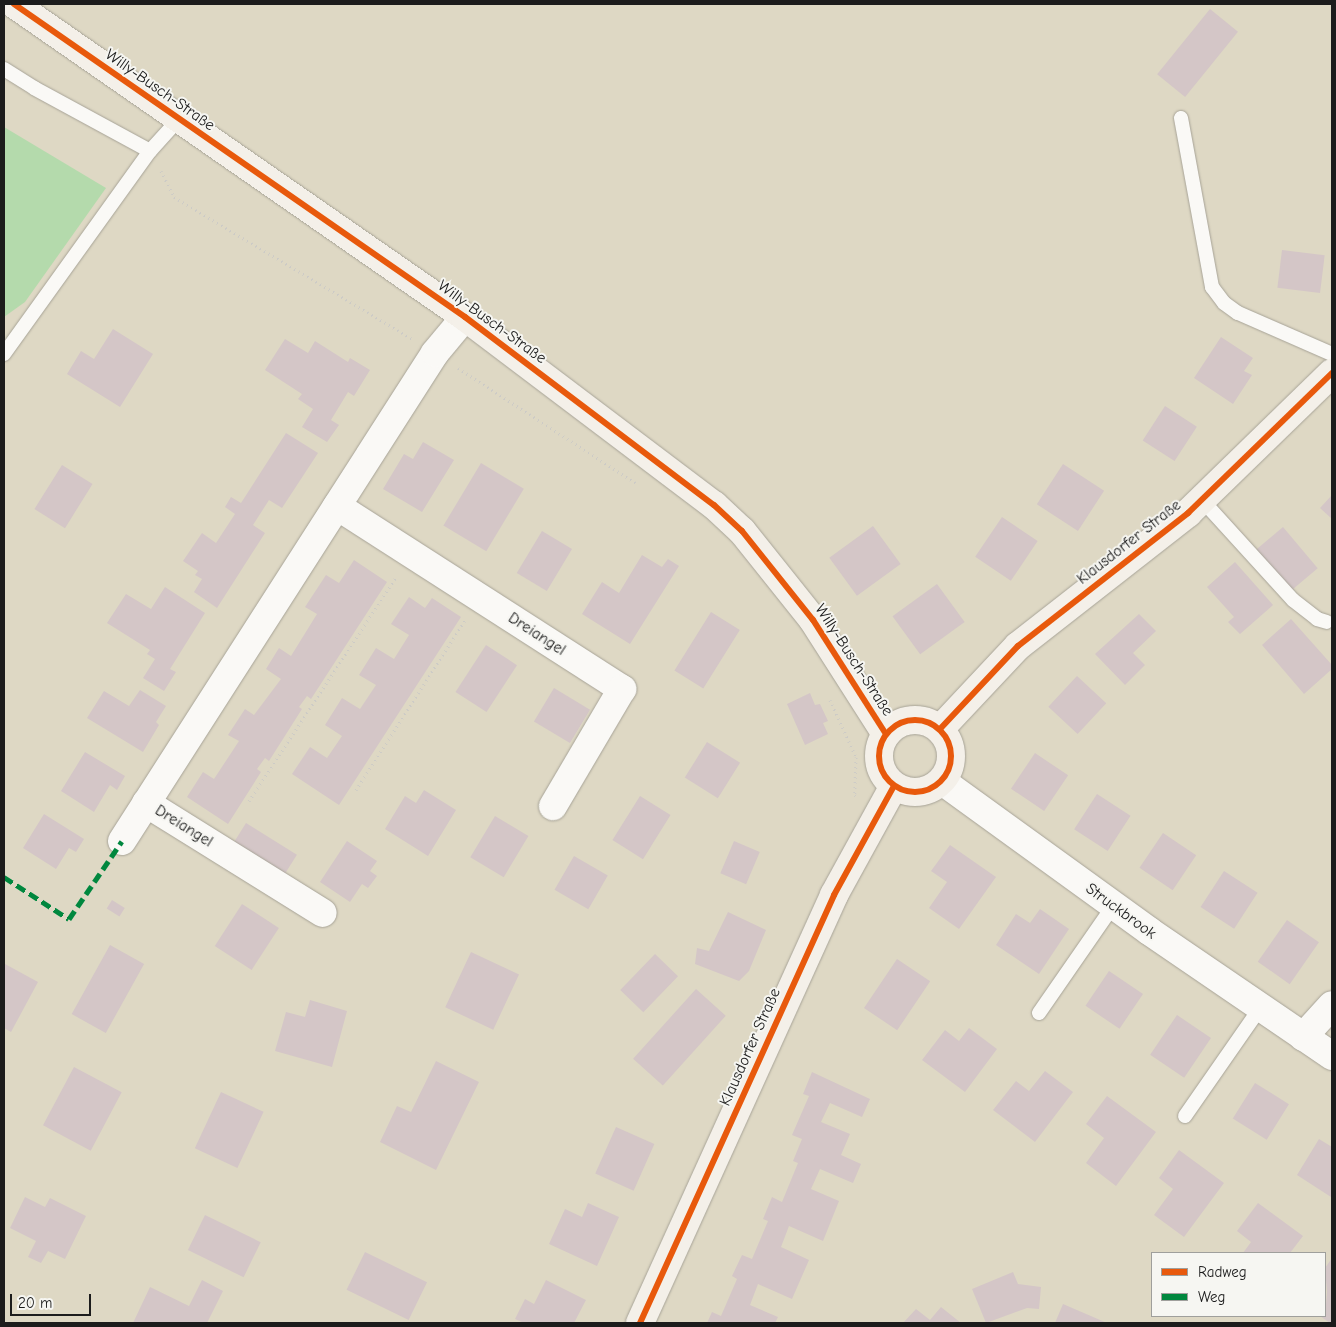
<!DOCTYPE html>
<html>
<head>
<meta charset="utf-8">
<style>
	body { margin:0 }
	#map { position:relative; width:1336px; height:1327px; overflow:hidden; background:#ded8c4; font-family:"Comic Neue",sans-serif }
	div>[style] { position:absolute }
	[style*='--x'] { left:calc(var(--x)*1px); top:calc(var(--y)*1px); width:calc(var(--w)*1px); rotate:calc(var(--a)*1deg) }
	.green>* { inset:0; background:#b4daac }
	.building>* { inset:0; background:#d4c6c7; transform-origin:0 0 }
	.path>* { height:3px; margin-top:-1.5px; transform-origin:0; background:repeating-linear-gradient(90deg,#cdcbc6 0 1px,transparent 0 5px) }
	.roads { filter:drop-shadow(0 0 1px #a7a397) drop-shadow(0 0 1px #a7a397) }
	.lane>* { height:14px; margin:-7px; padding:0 7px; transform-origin:7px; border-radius:7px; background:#faf9f6 }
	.street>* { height:28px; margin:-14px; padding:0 14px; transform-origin:14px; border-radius:14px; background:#faf9f6 }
	.secondary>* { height:28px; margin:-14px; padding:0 14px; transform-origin:14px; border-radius:14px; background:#f4f0e9 }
	.secondary>.ring { margin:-14px; padding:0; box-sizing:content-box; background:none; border:28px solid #f4f0e9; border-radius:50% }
	.quiet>* { height:5px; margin-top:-2.5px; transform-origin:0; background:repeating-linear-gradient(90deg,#00873e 0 10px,transparent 0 15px) }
	.cycleway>* { height:6px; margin:-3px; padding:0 3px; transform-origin:3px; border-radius:3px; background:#e8590c }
	.cycleway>.ring { margin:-3px; padding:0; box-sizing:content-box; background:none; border:6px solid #e8590c; border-radius:50% }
	span { translate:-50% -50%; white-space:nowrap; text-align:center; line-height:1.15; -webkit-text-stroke:4px #f6f6f2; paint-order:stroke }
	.street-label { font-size:16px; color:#1c1c1c }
	.frame { position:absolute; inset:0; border:5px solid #1c1c1c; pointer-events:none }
	.legend { position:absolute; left:1151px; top:1252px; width:175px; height:65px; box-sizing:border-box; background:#f6f6f2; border:1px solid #9f9f9c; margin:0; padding:6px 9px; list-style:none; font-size:15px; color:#1c1c1c }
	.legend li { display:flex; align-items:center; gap:10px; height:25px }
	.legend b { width:25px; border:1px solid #9f9f9c }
	.scale { position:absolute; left:10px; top:1294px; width:81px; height:22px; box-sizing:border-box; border:2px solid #1c1c1c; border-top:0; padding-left:6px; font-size:15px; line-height:18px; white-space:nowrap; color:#1c1c1c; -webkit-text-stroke:4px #f6f6f2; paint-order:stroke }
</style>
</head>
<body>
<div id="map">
	<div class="green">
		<div style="clip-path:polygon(4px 127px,106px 188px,25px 302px,4px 317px)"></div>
	</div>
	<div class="building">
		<div style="left:1210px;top:9px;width:36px;height:84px;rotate:39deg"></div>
		<div style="left:1282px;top:250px;width:43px;height:38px;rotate:7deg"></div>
		<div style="clip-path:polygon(113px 329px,153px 354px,120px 407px,67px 374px,81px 351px,94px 359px)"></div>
		<div style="clip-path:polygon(1221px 337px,1253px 358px,1244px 371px,1252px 375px,1233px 404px,1194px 378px)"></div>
		<div style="clip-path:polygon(285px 339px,308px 353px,315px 341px,348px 362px,350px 358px,370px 370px,354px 396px,348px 392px,331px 420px,339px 425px,327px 442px,302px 427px,313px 409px,298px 399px,302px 394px,265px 370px)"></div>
		<div style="left:1165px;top:406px;width:38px;height:41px;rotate:33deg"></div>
		<div style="clip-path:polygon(286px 433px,318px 453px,282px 508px,269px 500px,253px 525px,265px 533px,217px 608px,194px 592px,202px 579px,195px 575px,198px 571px,183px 561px,202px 533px,216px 543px,235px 514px,225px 507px,231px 497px,241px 503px)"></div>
		<div style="clip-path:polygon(423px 442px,454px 460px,422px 512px,383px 489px,404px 454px,413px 459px)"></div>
		<div style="left:481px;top:463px;width:50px;height:73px;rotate:31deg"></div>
		<div style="left:1063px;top:464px;width:49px;height:48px;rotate:33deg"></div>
		<div style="left:62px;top:465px;width:36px;height:52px;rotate:32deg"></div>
		<div style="clip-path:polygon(1332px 495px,1332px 519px,1320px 508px)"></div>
		<div style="left:1002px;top:517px;width:43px;height:48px;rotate:34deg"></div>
		<div style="left:873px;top:526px;width:47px;height:54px;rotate:54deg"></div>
		<div style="left:1283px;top:527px;width:54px;height:36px;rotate:50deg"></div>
		<div style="left:542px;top:531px;width:35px;height:49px;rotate:31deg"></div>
		<div style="clip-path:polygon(642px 555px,662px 567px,668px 559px,679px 566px,630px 644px,582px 614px,602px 582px,619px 593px)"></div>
		<div style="clip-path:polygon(354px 560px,387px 582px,311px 699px,307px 696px,299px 707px,302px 709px,269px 761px,265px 758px,257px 769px,261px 772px,228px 824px,187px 797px,203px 772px,214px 779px,239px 741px,228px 735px,245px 709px,254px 715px,281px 679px,266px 669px,279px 648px,291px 656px,317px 614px,305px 607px,326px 575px,339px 583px)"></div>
		<div style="clip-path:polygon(1235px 562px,1273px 605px,1240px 634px,1228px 622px,1234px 617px,1207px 587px)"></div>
		<div style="left:937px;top:584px;width:47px;height:55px;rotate:54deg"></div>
		<div style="clip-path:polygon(165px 587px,205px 613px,170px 669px,176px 672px,164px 691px,143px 678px,155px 659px,147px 654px,150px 650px,107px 623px,126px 594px,151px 609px)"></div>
		<div style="clip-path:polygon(409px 597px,425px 608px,432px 598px,461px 617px,339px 805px,292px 774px,310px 747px,327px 758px,342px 736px,325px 725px,342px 698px,360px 709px,376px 685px,359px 675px,376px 648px,394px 659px,409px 635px,391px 624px)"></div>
		<div style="left:711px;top:612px;width:34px;height:69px;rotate:32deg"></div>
		<div style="clip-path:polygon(1139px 614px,1156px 631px,1133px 653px,1145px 665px,1125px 685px,1095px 654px)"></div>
		<div style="clip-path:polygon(1291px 619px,1332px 665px,1332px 669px,1304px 694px,1262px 645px)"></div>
		<div style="left:486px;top:645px;width:37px;height:56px;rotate:33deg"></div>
		<div style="left:1077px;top:676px;width:40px;height:42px;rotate:43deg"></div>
		<div style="left:554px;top:688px;width:42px;height:39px;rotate:31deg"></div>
		<div style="clip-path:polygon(140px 690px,166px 706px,156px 722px,159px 725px,143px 752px,87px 718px,104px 691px,129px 706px)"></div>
		<div style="clip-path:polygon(810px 693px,815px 705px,820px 704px,828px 721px,823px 723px,828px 734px,805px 745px,787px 704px)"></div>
		<div style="left:707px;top:742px;width:39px;height:42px;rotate:32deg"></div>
		<div style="clip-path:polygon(85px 752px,125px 776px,117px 790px,110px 785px,94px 812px,61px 791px)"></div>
		<div style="left:1035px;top:753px;width:40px;height:43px;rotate:34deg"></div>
		<div style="clip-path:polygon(424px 790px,456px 810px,428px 856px,385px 829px,405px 796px,416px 803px)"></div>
		<div style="left:1097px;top:794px;width:40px;height:42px;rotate:33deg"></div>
		<div style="left:640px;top:796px;width:36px;height:52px;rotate:32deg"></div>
		<div style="clip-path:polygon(44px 814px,84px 839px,76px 852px,69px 848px,56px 869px,23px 848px)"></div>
		<div style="left:495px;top:816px;width:39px;height:48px;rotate:31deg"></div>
		<div style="left:246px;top:823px;width:60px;height:23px;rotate:32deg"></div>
		<div style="left:1163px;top:833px;width:40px;height:42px;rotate:34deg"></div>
		<div style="clip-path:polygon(347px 841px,377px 861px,370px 871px,377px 876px,368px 888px,362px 884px,350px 902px,320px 882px)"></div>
		<div style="left:734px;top:841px;width:28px;height:35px;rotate:23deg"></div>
		<div style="clip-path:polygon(950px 845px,996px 877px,959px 929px,929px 908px,947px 882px,931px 871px)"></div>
		<div style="left:574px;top:856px;width:39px;height:39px;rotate:30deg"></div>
		<div style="left:1224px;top:871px;width:40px;height:43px;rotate:33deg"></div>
		<div style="left:112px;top:900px;width:15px;height:10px;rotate:32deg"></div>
		<div style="left:242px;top:904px;width:44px;height:50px;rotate:33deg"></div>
		<div style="clip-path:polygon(1040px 909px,1069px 929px,1039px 974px,996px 945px,1016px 914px,1030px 923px)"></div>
		<div style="clip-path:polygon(728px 912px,766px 930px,749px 971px,739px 981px,695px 964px,697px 948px,709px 951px)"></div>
		<div style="left:1287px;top:920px;width:39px;height:51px;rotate:35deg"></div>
		<div style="left:110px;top:945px;width:39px;height:79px;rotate:29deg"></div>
		<div style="left:471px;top:952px;width:53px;height:61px;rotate:25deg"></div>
		<div style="left:655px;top:954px;width:32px;height:50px;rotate:44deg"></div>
		<div style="left:897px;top:959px;width:40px;height:59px;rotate:34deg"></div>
		<div style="clip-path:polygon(5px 964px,38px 982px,11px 1032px,4px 1028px)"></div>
		<div style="left:1109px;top:971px;width:41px;height:42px;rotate:34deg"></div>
		<div style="left:696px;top:989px;width:40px;height:94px;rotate:42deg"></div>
		<div style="clip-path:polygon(310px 1000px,347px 1011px,332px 1067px,275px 1051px,286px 1012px,305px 1017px)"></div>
		<div style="left:1177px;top:1015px;width:41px;height:48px;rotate:34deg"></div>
		<div style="clip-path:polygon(969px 1028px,997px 1049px,965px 1092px,922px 1060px,945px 1030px,959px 1041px)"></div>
		<div style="clip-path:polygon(436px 1061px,479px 1082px,436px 1170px,380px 1142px,397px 1106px,411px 1112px)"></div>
		<div style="left:74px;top:1067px;width:54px;height:66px;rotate:28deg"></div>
		<div style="clip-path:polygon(1045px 1071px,1073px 1092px,1035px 1142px,993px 1110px,1016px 1081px,1029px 1091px)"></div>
		<div style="clip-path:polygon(812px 1072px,870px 1099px,862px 1117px,830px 1103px,821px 1122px,850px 1134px,841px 1155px,861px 1164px,853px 1183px,820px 1169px,811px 1189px,839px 1201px,823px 1241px,789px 1226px,781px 1247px,809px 1260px,792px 1299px,758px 1284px,750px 1305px,778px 1317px,775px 1323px,707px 1323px,712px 1312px,721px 1316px,737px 1279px,732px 1276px,742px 1255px,752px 1259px,768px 1221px,763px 1219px,772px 1197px,782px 1202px,798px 1163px,793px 1161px,802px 1139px,792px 1135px,809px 1096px,803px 1094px)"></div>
		<div style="left:1255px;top:1083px;width:40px;height:42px;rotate:32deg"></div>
		<div style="left:221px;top:1092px;width:47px;height:62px;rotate:25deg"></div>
		<div style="clip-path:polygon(1107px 1096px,1156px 1132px,1116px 1186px,1086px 1163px,1104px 1138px,1086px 1124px)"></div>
		<div style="left:616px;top:1127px;width:42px;height:51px;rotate:24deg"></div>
		<div style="clip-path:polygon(1319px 1139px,1332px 1147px,1331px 1197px,1297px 1175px)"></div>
		<div style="clip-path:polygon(1179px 1150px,1224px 1183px,1184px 1237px,1154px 1215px,1173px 1189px,1159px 1178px)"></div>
		<div style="clip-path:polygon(25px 1197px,45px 1207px,50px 1198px,86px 1216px,65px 1259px,48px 1251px,41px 1263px,28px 1257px,36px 1241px,10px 1228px)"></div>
		<div style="clip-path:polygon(588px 1203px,619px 1217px,597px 1266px,549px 1244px,565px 1209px,582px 1217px)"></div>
		<div style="clip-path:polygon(1258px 1203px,1303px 1236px,1290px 1253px,1243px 1253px,1251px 1242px,1237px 1231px)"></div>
		<div style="left:205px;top:1215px;width:62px;height:39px;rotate:26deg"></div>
		<div style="left:365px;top:1252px;width:69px;height:42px;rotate:26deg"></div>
		<div style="clip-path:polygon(1332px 1258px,1332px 1323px,1330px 1323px,1320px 1316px,1325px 1316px,1327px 1292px,1325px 1268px)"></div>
		<div style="clip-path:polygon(1013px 1272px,1018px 1284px,1041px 1287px,1039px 1309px,1027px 1308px,986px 1323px,972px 1289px)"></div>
		<div style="clip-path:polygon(202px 1280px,223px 1291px,207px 1323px,133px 1323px,150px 1287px,189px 1306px)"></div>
		<div style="clip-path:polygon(546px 1280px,586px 1300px,574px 1323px,524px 1323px,515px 1319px,525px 1299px,534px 1304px)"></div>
		<div style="clip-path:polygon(1063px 1304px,1107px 1323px,1055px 1323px)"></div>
		<div style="clip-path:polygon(941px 1307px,961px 1323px,903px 1323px,916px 1309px,930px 1320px)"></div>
	</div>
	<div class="path">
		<div style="--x:161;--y:171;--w:29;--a:63"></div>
		<div style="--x:174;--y:197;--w:277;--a:30.8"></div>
		<div style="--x:458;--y:368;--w:213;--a:32.9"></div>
		<div style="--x:830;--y:700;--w:63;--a:65.5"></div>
		<div style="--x:856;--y:757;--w:38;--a:92"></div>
		<div style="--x:855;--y:795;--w:3;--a:45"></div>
		<div style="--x:356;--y:790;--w:202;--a:-57.3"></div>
		<div style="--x:249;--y:801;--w:269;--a:-56.7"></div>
	</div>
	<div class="roads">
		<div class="lane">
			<div style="--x:4;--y:69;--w:36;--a:32"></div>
			<div style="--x:34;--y:88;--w:132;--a:28.5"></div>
			<div style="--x:150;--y:151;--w:42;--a:-47.9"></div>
			<div style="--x:1181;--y:118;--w:172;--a:79.6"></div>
			<div style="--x:1212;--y:287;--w:20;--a:53"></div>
			<div style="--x:1224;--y:303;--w:17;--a:36"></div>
			<div style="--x:1238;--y:313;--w:103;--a:23.6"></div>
			<div style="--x:4;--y:354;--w:250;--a:-54.3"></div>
			<div style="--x:1202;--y:500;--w:135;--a:47.7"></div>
			<div style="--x:1293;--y:600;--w:31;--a:38"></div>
			<div style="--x:1317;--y:619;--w:10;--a:17"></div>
			<div style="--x:1039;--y:1013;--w:130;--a:-55.3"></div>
			<div style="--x:1185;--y:1116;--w:131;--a:-55.2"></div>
		</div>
		<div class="street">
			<div style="--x:337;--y:506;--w:339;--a:32.7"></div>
			<div style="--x:622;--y:689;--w:136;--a:120.5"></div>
			<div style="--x:942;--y:781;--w:256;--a:35.9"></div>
			<div style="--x:1149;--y:931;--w:222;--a:34.3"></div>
			<div style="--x:146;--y:803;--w:208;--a:31.9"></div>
			<div style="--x:122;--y:841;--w:580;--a:-57.32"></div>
			<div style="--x:435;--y:353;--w:47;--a:-50.2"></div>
			<div style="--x:1303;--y:1037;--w:43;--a:-47.8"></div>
		</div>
		<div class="secondary">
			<div style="--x:14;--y:4;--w:549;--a:34.76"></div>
			<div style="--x:465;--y:317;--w:312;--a:37.1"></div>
			<div style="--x:714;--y:505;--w:38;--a:43"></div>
			<div style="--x:742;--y:531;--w:114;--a:51.4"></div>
			<div style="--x:813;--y:620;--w:135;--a:57.4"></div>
			<div class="ring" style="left:879px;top:720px;width:44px;height:44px"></div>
			<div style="--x:940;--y:729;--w:114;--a:-46.8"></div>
			<div style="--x:1018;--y:646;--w:216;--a:-38"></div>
			<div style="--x:1188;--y:513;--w:201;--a:-44.2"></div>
			<div style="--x:640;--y:1323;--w:470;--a:-65.6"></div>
			<div style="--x:834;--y:895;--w:124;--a:-61.2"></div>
		</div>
	</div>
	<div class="quiet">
		<div style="--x:4;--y:877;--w:77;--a:32.9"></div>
		<div style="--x:69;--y:919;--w:94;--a:-55.8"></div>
	</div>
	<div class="cycleway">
		<div style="--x:14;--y:4;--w:549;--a:34.76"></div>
		<div style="--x:465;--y:317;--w:312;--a:37.1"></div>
		<div style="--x:714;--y:505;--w:38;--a:43"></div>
		<div style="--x:742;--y:531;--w:114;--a:51.4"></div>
		<div style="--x:813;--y:620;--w:135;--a:57.4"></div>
		<div class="ring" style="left:879px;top:720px;width:66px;height:66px"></div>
		<div style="--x:940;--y:729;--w:114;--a:-46.8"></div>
		<div style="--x:1018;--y:646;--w:216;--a:-38"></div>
		<div style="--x:1188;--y:513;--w:201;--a:-44.2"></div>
		<div style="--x:640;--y:1323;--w:470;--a:-65.6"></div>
		<div style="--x:834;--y:895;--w:124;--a:-61.2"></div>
	</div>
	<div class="street-label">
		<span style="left:160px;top:90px;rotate:35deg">Willy-Busch-Straße</span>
		<span style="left:492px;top:322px;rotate:36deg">Willy-Busch-Straße</span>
		<span style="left:1129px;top:542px;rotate:-38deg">Klausdorfer Straße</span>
		<span style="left:537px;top:634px;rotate:33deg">Dreiangel</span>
		<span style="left:854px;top:660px;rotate:57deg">Willy-Busch-Straße</span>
		<span style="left:184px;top:826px;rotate:32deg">Dreiangel</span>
		<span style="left:1121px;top:911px;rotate:36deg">Struckbrook</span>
		<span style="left:750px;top:1047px;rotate:-66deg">Klausdorfer Straße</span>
	</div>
	<div class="frame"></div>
	<ul class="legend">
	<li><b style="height:6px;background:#e8590c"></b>Radweg</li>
	<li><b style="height:6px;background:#00873e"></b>Weg</li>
	</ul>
	<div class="scale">20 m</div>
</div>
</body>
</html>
